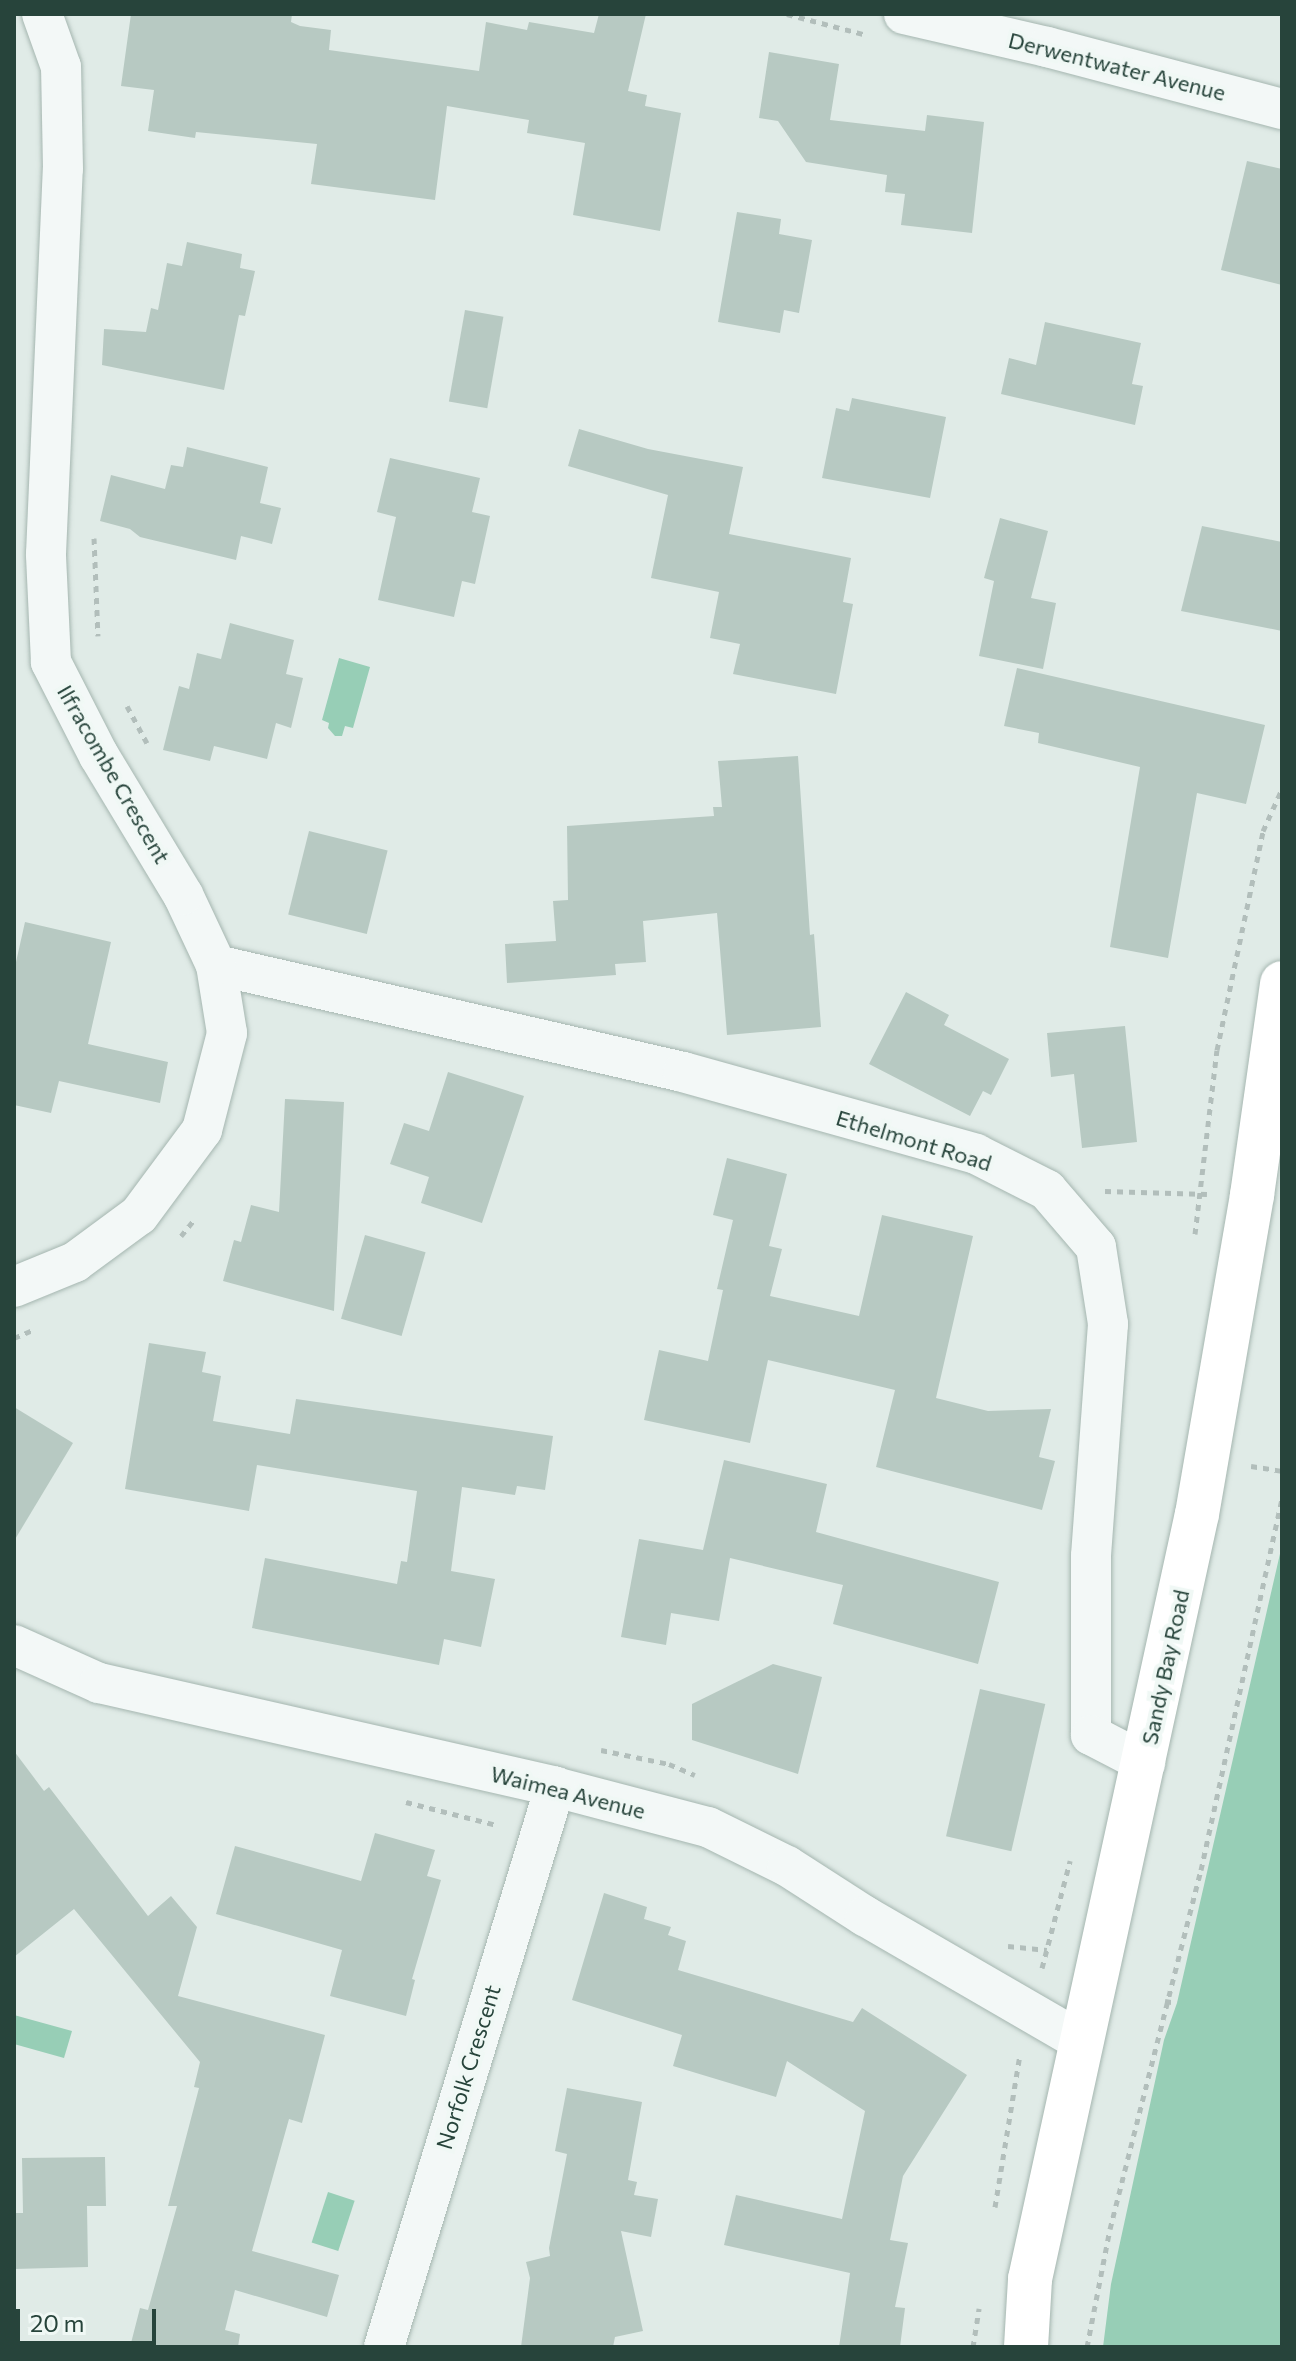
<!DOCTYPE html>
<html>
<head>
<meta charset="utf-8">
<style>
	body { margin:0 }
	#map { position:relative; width:1296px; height:2361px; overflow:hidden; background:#e0ebe7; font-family:Commissioner,sans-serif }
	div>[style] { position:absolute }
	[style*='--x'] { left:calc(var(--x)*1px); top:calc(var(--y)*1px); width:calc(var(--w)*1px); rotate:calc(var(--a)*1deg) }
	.water>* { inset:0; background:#97ceb6; transform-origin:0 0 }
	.building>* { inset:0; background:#b7c9c2; transform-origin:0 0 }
	.path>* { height:5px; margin-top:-2.5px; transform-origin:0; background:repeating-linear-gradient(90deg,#b2bebb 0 6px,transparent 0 12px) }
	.roads { filter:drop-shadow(0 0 2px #a5b6b0) drop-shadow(0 0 2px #a5b6b0) }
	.street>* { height:40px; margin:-20px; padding:0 20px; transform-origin:20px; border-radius:20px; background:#f3f8f7 }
	.primary>* { height:44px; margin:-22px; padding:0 22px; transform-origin:22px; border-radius:22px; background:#fff }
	span { translate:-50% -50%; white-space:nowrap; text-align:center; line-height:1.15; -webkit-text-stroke:8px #f0f8f5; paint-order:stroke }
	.street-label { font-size:22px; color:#27443b }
	.frame { position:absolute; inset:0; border:16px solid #27443b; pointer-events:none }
	.scale { position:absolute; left:16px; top:2309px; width:140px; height:36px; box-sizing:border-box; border:4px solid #27443b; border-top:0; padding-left:10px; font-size:24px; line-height:28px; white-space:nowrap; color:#27443b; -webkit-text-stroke:6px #f0f8f5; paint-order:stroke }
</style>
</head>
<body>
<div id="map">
	<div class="water">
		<div style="clip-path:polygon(339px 658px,370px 667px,353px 728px,345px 726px,342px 736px,335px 736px,328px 728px,329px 723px,322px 720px)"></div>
		<div style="clip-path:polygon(1282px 1545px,1282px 2347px,1103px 2347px,1111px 2284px,1164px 2040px,1177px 2003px)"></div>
		<div style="clip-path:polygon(14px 2015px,72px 2031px,64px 2058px,14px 2044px)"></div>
		<div style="left:328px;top:2192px;width:28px;height:53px;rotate:18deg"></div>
	</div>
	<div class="building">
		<div style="clip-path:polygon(131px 14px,292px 14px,291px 22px,300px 26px,331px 30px,329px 50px,479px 71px,486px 22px,527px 30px,529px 22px,594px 33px,599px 14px,646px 14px,628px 91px,647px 95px,645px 106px,681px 113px,660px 231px,573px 215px,585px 143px,527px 133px,529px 120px,447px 106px,435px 200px,311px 184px,317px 144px,196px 132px,195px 138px,148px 131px,154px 90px,121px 86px)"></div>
		<div style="clip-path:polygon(769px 52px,839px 64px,830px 120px,925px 131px,927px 115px,984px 122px,972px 233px,901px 225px,905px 194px,885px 192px,887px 175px,806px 162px,778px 121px,759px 118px)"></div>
		<div style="clip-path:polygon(1247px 161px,1282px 169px,1282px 285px,1221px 270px)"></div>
		<div style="clip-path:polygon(737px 212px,781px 219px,779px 234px,812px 240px,799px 313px,784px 310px,780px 333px,718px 322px)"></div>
		<div style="clip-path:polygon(187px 242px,242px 254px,240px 268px,255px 271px,245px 316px,239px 315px,224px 390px,102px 365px,104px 329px,146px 332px,151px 308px,158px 310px,167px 263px,182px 266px)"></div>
		<div style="left:465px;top:310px;width:39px;height:93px;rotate:10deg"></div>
		<div style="clip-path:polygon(1045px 322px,1141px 343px,1132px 384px,1143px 386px,1135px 425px,1001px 394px,1009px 358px,1036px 365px)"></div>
		<div style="clip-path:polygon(852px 398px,946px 417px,930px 498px,822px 478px,836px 408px,849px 411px)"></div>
		<div style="clip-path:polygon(579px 429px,648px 449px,743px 467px,729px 534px,851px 558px,843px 602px,853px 604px,836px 694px,733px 674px,740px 644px,710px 638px,719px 592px,651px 578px,668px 495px,568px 466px)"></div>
		<div style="clip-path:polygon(187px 447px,268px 467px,260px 503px,281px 508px,272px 544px,241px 536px,236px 560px,140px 537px,130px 529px,100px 521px,111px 475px,165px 489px,171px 465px,183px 467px)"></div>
		<div style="clip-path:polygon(390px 458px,480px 478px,472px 512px,490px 516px,475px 584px,462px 581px,454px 617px,378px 600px,396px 517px,377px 512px)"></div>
		<div style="clip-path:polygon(1000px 518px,1048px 531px,1031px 598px,1056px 603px,1043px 669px,979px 656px,994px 581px,984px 578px)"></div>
		<div style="clip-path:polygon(1202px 526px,1282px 542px,1282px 631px,1181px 611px)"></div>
		<div style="clip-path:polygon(230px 623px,294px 640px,286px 674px,303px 678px,291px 728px,276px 723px,267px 759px,214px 746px,210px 761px,163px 750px,179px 686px,189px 689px,197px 653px,221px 659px)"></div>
		<div style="clip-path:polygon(1017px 668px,1265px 725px,1246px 804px,1197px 793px,1168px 958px,1110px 947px,1140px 767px,1038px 743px,1039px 733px,1004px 726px)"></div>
		<div style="clip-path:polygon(798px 756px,810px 935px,814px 934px,821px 1027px,727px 1035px,717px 913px,643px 921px,646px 962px,615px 964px,616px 975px,507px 983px,505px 944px,556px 941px,553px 901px,568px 900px,567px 826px,714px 816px,713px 807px,722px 807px,718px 761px)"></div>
		<div style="left:309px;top:831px;width:81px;height:86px;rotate:14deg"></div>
		<div style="clip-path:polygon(25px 922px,111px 942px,88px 1044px,168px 1062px,160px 1103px,59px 1081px,51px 1113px,14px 1105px,14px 971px)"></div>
		<div style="clip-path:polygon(906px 992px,949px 1015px,944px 1025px,1009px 1059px,991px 1095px,983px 1091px,970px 1116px,869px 1064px)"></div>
		<div style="clip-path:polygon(1125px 1026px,1137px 1142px,1082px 1148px,1074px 1074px,1051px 1077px,1047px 1033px)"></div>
		<div style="clip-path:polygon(448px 1072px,524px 1096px,482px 1223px,421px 1203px,429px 1177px,390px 1164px,404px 1123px,429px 1131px)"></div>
		<div style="clip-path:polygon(285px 1099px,344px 1102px,334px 1311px,223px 1281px,234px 1240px,241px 1242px,251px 1205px,279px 1212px)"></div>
		<div style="clip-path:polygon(727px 1158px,787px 1174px,769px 1246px,782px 1249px,770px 1296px,859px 1316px,882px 1215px,973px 1236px,936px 1398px,988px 1411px,1051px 1409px,1039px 1457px,1055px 1461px,1042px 1510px,876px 1467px,895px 1390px,768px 1360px,750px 1443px,644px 1420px,659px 1350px,708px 1361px,723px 1290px,717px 1289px,733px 1220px,713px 1215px)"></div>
		<div style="left:365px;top:1235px;width:63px;height:87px;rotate:16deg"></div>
		<div style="clip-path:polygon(149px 1343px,206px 1352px,202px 1372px,221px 1376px,213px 1421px,290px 1434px,296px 1399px,553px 1436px,545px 1490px,517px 1486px,515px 1495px,462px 1487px,451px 1571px,495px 1579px,481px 1647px,444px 1639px,439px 1665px,252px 1628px,265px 1558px,397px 1584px,401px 1561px,407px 1562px,417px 1491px,257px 1465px,249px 1511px,125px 1489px)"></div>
		<div style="clip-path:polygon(14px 1407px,73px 1443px,14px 1541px)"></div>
		<div style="clip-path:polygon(724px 1460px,827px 1484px,816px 1532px,999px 1582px,978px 1664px,833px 1624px,843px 1585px,730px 1558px,719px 1621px,671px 1613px,666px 1645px,621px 1637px,639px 1539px,703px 1550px)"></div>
		<div style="clip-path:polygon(773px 1664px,822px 1677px,798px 1774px,692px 1740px,692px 1704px)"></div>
		<div style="left:980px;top:1689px;width:67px;height:151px;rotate:13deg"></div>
		<div style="clip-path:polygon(14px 1751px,44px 1791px,49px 1787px,148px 1916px,171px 1896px,197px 1927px,178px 1996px,325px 2035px,302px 2123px,289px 2119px,252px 2251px,339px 2275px,327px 2317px,235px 2290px,225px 2330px,240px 2334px,238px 2347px,130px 2347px,140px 2308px,148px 2310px,177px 2206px,168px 2206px,199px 2088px,194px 2087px,200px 2062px,74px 1909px,14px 1957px)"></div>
		<div style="clip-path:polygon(375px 1833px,435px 1850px,427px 1876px,441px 1880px,412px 1979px,415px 1980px,406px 2016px,330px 1996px,342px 1950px,216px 1914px,235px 1846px,361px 1881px)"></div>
		<div style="clip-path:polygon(604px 1893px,647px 1907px,644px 1919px,671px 1927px,668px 1935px,686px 1941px,678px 1970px,853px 2022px,862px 2008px,967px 2075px,903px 2176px,890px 2240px,908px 2243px,895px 2307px,905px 2308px,900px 2347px,839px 2347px,850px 2273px,724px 2245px,736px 2195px,842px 2219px,865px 2111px,787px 2061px,776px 2097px,673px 2066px,682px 2035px,572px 2000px)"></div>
		<div style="clip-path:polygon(567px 2088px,642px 2102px,628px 2180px,637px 2182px,634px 2195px,658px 2199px,651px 2237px,621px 2231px,643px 2331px,615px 2337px,613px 2347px,521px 2347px,530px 2278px,526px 2262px,550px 2256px,549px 2248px,567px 2154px,555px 2151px)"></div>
		<div style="clip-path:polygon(105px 2157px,106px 2206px,87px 2206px,88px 2267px,14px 2269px,14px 2213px,23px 2213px,22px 2158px)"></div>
	</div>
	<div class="path">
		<div style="--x:787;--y:14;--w:83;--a:14.7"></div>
		<div style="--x:94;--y:538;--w:98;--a:87.7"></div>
		<div style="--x:127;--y:706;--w:42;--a:61.6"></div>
		<div style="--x:1105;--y:1191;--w:102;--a:1.7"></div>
		<div style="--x:1195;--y:1234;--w:185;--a:-83.2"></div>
		<div style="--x:1217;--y:1050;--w:224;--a:-78.1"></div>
		<div style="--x:1263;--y:831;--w:46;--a:-65.7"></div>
		<div style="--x:181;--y:1236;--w:22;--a:-51"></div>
		<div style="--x:14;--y:1338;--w:21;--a:-23"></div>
		<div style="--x:1251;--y:1466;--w:31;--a:9"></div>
		<div style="--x:601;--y:1750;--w:69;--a:11.6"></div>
		<div style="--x:669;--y:1764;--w:28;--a:23"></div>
		<div style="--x:406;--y:1802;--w:94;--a:14.2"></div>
		<div style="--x:1008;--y:1946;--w:39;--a:6"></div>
		<div style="--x:1042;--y:1968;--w:111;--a:-75.3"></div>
		<div style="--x:1165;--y:2001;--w:12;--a:9"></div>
		<div style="--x:995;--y:2207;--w:154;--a:-80.7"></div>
		<div style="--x:973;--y:2347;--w:39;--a:-81"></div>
		<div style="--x:1087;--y:2347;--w:120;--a:-79"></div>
		<div style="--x:1110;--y:2229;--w:370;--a:-75.8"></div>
		<div style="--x:1201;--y:1870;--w:381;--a:-77.7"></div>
	</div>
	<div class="roads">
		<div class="street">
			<div style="--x:904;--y:14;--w:147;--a:13"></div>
			<div style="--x:1047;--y:47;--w:243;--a:14.8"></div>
			<div style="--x:216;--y:965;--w:479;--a:12.9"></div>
			<div style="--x:683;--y:1072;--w:304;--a:15.6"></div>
			<div style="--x:976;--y:1154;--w:80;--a:26.9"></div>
			<div style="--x:1047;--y:1190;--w:75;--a:49.3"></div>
			<div style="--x:1096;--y:1247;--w:78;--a:81.1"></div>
			<div style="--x:1108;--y:1324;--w:233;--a:94.2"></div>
			<div style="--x:1091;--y:1556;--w:179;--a:90"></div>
			<div style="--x:1091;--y:1735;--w:61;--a:27.4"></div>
			<div style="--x:14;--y:1287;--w:66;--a:-22.3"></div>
			<div style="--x:75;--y:1262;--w:79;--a:-36.3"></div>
			<div style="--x:139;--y:1215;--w:106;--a:-53.5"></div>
			<div style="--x:202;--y:1130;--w:100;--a:-75.5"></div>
			<div style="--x:227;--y:1033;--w:69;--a:-99.2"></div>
			<div style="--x:216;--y:965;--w:77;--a:-115.2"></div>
			<div style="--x:183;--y:895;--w:162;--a:-121.1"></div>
			<div style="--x:99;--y:756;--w:106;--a:-117.1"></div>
			<div style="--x:51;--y:662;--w:108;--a:-92.7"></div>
			<div style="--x:46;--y:554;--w:385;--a:-87.5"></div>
			<div style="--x:63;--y:169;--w:102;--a:-91.1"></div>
			<div style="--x:61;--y:67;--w:56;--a:-109.7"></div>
			<div style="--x:14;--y:1645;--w:93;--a:24.1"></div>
			<div style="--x:99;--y:1683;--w:468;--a:12.8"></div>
			<div style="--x:555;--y:1787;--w:158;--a:14.7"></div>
			<div style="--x:708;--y:1827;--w:88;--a:26.3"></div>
			<div style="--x:787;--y:1866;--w:93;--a:32.7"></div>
			<div style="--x:865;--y:1916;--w:250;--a:30.1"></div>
			<div style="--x:384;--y:2347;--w:586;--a:-73.02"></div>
		</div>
		<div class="primary">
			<div style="--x:1026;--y:2347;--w:68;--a:-86.6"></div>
			<div style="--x:1030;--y:2279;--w:783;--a:-77.69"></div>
			<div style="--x:1197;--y:1514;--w:324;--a:-80.2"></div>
			<div style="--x:1252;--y:1195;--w:214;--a:-81.9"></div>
		</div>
	</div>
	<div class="street-label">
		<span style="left:1117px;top:66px;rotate:14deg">Derwentwater Avenue</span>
		<span style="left:114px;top:774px;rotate:60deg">Ilfracombe Crescent</span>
		<span style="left:914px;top:1140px;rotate:17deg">Ethelmont Road</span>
		<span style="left:1165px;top:1667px;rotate:-78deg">Sandy Bay Road</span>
		<span style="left:568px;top:1792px;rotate:14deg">Waimea Avenue</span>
		<span style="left:468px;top:2067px;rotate:-73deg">Norfolk Crescent</span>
	</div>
	<div class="frame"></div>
	<div class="scale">20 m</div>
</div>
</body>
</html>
